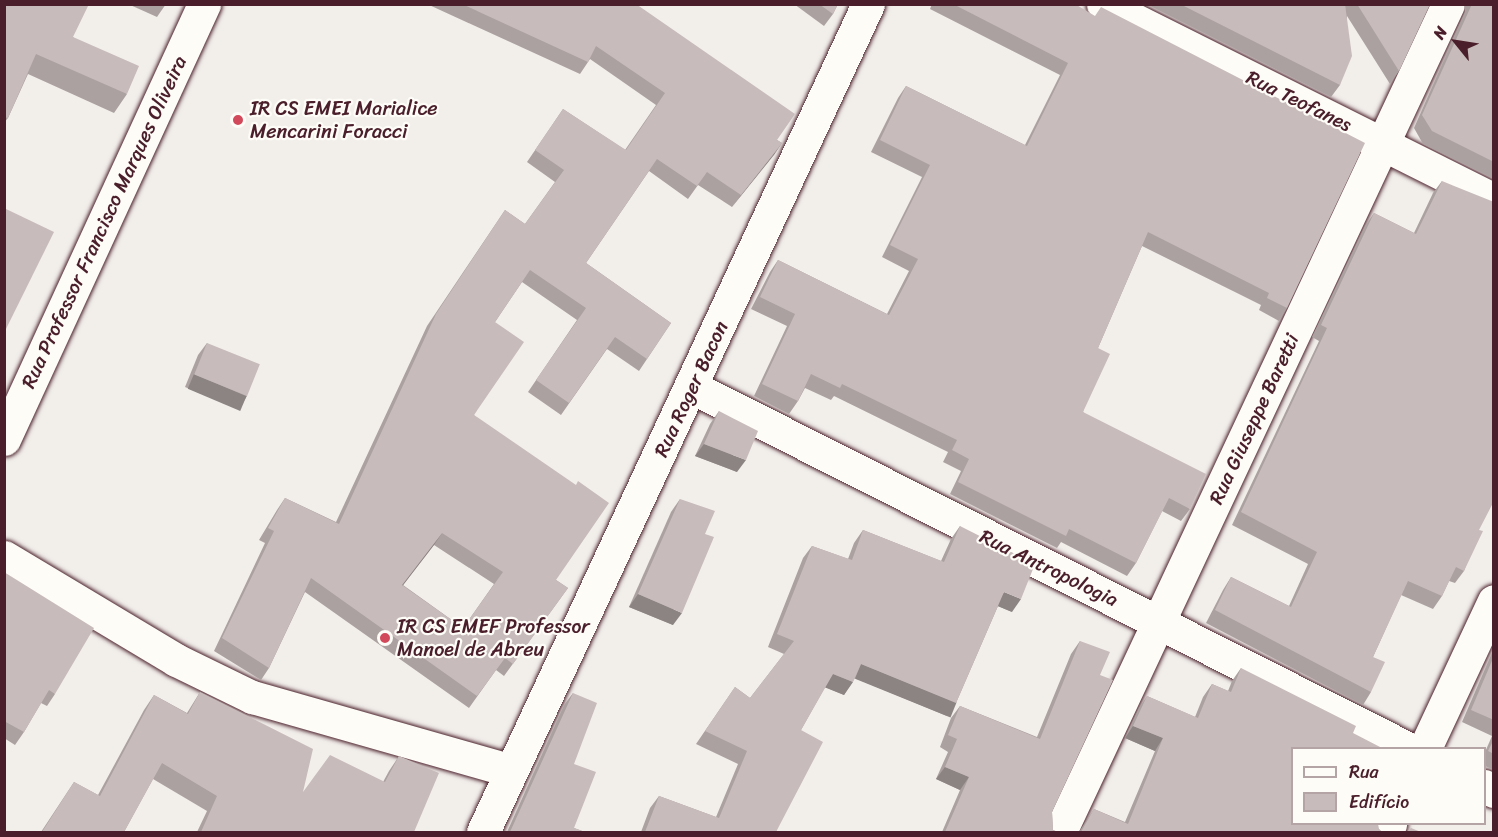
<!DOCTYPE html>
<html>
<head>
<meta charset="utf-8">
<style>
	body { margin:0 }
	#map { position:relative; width:1498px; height:837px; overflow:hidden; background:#f2efeb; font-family:Sriracha,sans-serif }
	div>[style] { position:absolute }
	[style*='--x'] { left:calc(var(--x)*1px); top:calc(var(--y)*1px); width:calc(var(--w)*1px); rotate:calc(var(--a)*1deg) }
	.roads { filter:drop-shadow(0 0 2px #4a1f2b) drop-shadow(0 0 2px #4a1f2b) }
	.street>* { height:33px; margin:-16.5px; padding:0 16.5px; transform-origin:16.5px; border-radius:16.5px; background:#fdfcf7 }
	.wall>* { inset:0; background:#aca1a1 }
	.shaded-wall>* { inset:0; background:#8c8383; transform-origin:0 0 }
	.building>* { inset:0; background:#c8bbbb; transform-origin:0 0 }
	.dots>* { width:16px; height:16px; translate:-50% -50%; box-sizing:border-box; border:3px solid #fdfcf7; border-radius:50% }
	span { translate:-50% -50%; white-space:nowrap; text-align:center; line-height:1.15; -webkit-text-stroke:4.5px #fdfcf7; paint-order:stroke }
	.street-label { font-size:20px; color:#4a1f2b }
	.poi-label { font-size:20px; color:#4a1f2b }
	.left { translate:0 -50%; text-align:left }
	.frame { position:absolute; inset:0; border:6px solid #4a1f2b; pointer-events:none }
	.legend { position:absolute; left:1291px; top:747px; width:195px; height:78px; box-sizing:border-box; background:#fdfcf7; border:2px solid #b5a4a5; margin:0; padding:8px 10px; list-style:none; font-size:18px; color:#4a1f2b }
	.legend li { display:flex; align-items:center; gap:12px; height:30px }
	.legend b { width:30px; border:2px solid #b5a4a5 }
	.north { position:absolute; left:1426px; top:12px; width:60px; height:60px; -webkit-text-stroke:4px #fdfcf7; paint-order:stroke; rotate:300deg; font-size:16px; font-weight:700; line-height:24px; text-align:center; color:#4a1f2b }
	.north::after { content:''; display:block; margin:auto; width:21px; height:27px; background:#4a1f2b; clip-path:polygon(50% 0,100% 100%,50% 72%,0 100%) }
</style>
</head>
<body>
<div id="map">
	<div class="roads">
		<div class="street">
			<div style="--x:1103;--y:4;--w:437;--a:26.6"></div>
			<div style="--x:692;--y:387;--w:801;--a:26.79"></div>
			<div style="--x:4;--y:439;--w:479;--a:-65.3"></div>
			<div style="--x:4;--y:557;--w:200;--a:30.9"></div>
			<div style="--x:176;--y:660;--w:85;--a:26"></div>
			<div style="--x:252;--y:697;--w:269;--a:15.9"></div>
			<div style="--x:1425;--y:748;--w:162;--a:-64.9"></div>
			<div style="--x:1484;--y:786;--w:11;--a:27"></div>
			<div style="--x:483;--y:832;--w:913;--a:-65.06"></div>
			<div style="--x:1060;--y:832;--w:914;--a:-64.89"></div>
			<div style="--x:1386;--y:832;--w:9;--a:-63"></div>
		</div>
	</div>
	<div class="wall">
		<div style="clip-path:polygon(4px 4px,73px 37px,127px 94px,114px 113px,28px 74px,8px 118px,4px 123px)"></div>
		<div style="clip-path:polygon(128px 4px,166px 4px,157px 17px)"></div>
		<div style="clip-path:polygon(evenodd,427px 4px,636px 4px,777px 140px,782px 143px,732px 207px,698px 185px,688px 199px,649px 171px,586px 263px,671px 323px,639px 371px,607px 349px,561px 415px,528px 392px,577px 320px,522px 282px,495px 322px,474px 415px,556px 580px,568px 588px,504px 676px,496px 670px,469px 708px,305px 592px,269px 668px,261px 680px,214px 651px,265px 543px,259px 540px,277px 510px,285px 498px,336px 522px,427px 326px,505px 210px,525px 224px,555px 182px,527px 162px,563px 109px,625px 150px,656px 105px,590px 59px,580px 74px,427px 4px,434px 545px,494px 584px,463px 628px,403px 585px,434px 545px)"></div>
		<div style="clip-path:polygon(794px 4px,838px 4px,833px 14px,824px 26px)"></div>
		<div style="clip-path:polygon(932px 4px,1075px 4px,1287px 308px,1279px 321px,1259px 310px,1261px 305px,1142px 246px,1098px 348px,1083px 412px,1190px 509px,1181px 521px,1162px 511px,1136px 563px,1127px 576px,1061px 542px,1057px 548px,950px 494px,961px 471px,943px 462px,948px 452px,834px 396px,831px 400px,805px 388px,798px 401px,789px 414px,754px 396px,787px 326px,751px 309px,770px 272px,778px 260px,887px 314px,909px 271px,882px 257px,922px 177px,871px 152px,898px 98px,906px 86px,1025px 145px,1060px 75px,930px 9px)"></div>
		<div style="clip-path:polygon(1146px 4px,1430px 4px,1399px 71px,1390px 84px,1347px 16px,1340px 85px,1331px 97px)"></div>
		<div style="clip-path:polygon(1464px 4px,1494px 4px,1494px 179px,1423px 144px,1414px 128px,1465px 12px)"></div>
		<div style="clip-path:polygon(1442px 181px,1479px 530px,1464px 571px,1455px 583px,1449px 581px,1442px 596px,1433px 609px,1401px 595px,1373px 657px,1371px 692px,1363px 705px,1206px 623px,1223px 590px,1231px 577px,1289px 606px,1308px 564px,1232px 525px,1319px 341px,1312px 337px,1365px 226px,1374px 213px,1414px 233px,1433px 193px)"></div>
		<div style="clip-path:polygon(207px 343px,247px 396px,239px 409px,185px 387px,198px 355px)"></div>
		<div style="clip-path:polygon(719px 411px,737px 472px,695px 456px,710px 424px)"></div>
		<div style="clip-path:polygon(680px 499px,673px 625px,629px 607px,671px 512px)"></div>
		<div style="clip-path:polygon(960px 526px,1012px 612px,998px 606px,956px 703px,947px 716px,855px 678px,844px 695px,825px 687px,801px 730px,776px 832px,641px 832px,650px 808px,659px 796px,716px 817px,738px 764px,696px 744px,735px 687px,750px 698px,784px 654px,768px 647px,803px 558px,812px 546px,848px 559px,854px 543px,863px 530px,941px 561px,951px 539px)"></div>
		<div style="clip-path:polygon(4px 572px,55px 694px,47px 706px,41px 703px,24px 732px,15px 745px,4px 738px)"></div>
		<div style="clip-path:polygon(1080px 641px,1100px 675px,1052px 812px,1053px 830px,1058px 832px,942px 832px,960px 790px,936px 779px,948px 752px,940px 747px,951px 718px,960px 706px,1037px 737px,1071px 654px)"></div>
		<div style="clip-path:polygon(1494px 648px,1494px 770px,1485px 766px,1485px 752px,1492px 736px,1462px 722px)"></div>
		<div style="clip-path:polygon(1241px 668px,1293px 748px,1382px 832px,1079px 832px,1094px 809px,1125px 822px,1155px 751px,1125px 738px,1139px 708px,1147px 696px,1195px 717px,1203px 697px,1212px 684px,1228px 691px,1232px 681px)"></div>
		<div style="clip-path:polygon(200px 692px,303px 792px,383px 782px,389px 771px,399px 756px,414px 832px,197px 832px,207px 811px,153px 779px,124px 832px,41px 832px,74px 782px,98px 795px,144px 710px,154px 695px,187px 713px)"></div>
		<div style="clip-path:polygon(573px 693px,574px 828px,585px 832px,507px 832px,564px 705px)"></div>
	</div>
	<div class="shaded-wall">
		<div style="clip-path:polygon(782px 143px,774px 155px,732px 207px,741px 195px)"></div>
		<div style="left:194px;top:374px;width:57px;height:16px;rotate:23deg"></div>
		<div style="clip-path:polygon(704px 444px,746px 460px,737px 472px,695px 456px)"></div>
		<div style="clip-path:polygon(442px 533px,434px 545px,394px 597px,402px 585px)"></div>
		<div style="clip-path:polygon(1004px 592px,1021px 599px,1012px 612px,995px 605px)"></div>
		<div style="clip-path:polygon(638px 594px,682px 613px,673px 625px,629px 607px)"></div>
		<div style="left:861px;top:664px;width:103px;height:16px;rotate:22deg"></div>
		<div style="clip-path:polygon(833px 674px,853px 682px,844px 695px,824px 687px)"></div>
		<div style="clip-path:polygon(1133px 726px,1163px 738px,1155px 751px,1125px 738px)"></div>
		<div style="clip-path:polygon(945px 767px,969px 777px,960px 790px,936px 779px)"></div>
	</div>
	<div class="building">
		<div style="clip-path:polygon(4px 4px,89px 4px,73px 37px,139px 66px,127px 94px,36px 54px,8px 118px,4px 117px)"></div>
		<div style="clip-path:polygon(evenodd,462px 4px,636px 4px,795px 114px,777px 140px,782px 143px,741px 195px,707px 172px,697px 186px,657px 159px,586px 263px,671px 323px,647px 359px,615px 337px,569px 403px,536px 380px,586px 308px,530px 270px,495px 322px,524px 342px,474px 415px,576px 485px,578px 481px,609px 503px,556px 580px,568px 588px,513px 664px,505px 658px,477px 696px,311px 578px,269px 668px,222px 638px,274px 531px,268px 528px,285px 498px,339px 524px,436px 314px,505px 210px,525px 224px,564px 170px,535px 150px,563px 109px,626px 150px,665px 93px,596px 46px,588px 62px,462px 4px,442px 533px,503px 572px,463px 628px,402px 585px,442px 533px)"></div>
		<div style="clip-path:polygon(819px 4px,838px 4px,833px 14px)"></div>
		<div style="clip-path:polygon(953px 4px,1075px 4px,1095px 16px,1101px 7px,1365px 143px,1287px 308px,1267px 298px,1269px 293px,1148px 232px,1098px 348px,1110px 354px,1083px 412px,1206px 474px,1190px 509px,1169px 498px,1136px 563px,1069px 529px,1066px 536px,958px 482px,969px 459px,952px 450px,957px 440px,842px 384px,840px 388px,811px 374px,798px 401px,762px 384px,795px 314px,760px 297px,778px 260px,889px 315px,918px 259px,890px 245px,930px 165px,880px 140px,906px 86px,1027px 146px,1068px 63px)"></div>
		<div style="clip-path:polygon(1180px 4px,1345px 4px,1352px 56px,1340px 85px)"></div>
		<div style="clip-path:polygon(1357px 4px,1430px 4px,1399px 71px)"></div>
		<div style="clip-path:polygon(1472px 4px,1494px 4px,1494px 162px,1432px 131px,1422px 115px)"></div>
		<div style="clip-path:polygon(1442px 181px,1494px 202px,1494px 501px,1479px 530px,1483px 531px,1464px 571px,1456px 567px,1442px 596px,1408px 581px,1373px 657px,1385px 662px,1371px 692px,1215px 610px,1231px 577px,1291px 607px,1317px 552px,1241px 512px,1327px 328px,1321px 325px,1374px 213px,1416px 234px)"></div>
		<div style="clip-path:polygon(4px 208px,54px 232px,4px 333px)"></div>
		<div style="left:207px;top:343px;width:57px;height:34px;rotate:22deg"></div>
		<div style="clip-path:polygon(719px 411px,758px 431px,746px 460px,704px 444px)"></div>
		<div style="clip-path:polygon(680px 499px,715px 511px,705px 534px,714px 537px,682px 613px,638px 594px)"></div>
		<div style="clip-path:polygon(960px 526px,1035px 564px,1021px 599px,1004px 592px,956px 703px,861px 664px,853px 682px,833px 674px,801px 730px,823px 742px,776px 832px,645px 832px,659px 796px,719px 818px,747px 751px,705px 731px,735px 687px,750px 698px,794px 641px,777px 634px,812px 546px,852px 560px,863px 530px,944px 562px)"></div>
		<div style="clip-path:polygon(4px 572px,94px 628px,55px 694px,49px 690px,24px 732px,4px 721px)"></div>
		<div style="clip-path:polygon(1080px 641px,1110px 652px,1100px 675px,1113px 680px,1052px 812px,1053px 830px,1058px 832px,945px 832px,969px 777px,945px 767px,957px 739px,948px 735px,960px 706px,1040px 739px)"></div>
		<div style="clip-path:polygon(1494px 656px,1494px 720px,1471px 710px)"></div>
		<div style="clip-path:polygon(1241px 668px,1356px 726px,1353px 733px,1382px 748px,1293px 748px,1293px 824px,1378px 824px,1379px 829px,1382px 832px,1081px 832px,1094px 809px,1128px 824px,1163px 738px,1133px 726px,1147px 696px,1198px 718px,1212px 684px,1231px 692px)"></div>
		<div style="clip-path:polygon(200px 692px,313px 749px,303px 792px,330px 755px,385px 782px,399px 756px,439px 773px,414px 832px,201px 832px,217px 796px,162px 763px,124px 832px,42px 832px,74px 782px,100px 796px,154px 695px,188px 714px)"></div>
		<div style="clip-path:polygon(573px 693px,597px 703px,574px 764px,596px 772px,574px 828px,585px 832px,510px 832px)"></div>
		<div style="clip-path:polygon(1494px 739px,1494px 754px,1488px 751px)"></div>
		<div style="clip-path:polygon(1411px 828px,1421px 832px,1407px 832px)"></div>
	</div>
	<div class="dots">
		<div style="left:238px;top:120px;background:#d1495b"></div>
		<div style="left:385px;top:638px;background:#d1495b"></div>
	</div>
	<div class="street-label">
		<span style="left:1299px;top:101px;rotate:26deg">Rua Teofanes</span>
		<span style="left:104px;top:222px;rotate:-65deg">Rua Professor Francisco Marques Oliveira</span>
		<span style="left:691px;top:389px;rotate:-65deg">Rua Roger Bacon</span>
		<span style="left:1254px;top:419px;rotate:-65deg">Rua Giuseppe Baretti</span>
		<span style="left:1049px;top:568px;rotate:26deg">Rua Antropologia</span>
	</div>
	<div class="poi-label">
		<span class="left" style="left:250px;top:120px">IR CS EMEI Marialice<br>Mencarini Foracci</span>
		<span class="left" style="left:397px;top:638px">IR CS EMEF Professor<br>Manoel de Abreu</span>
	</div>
	<div class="frame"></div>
	<ul class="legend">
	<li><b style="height:8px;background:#fdfcf7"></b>Rua</li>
	<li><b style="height:16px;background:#c8bbbb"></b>Edifício</li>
	</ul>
	<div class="north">N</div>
</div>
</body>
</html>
